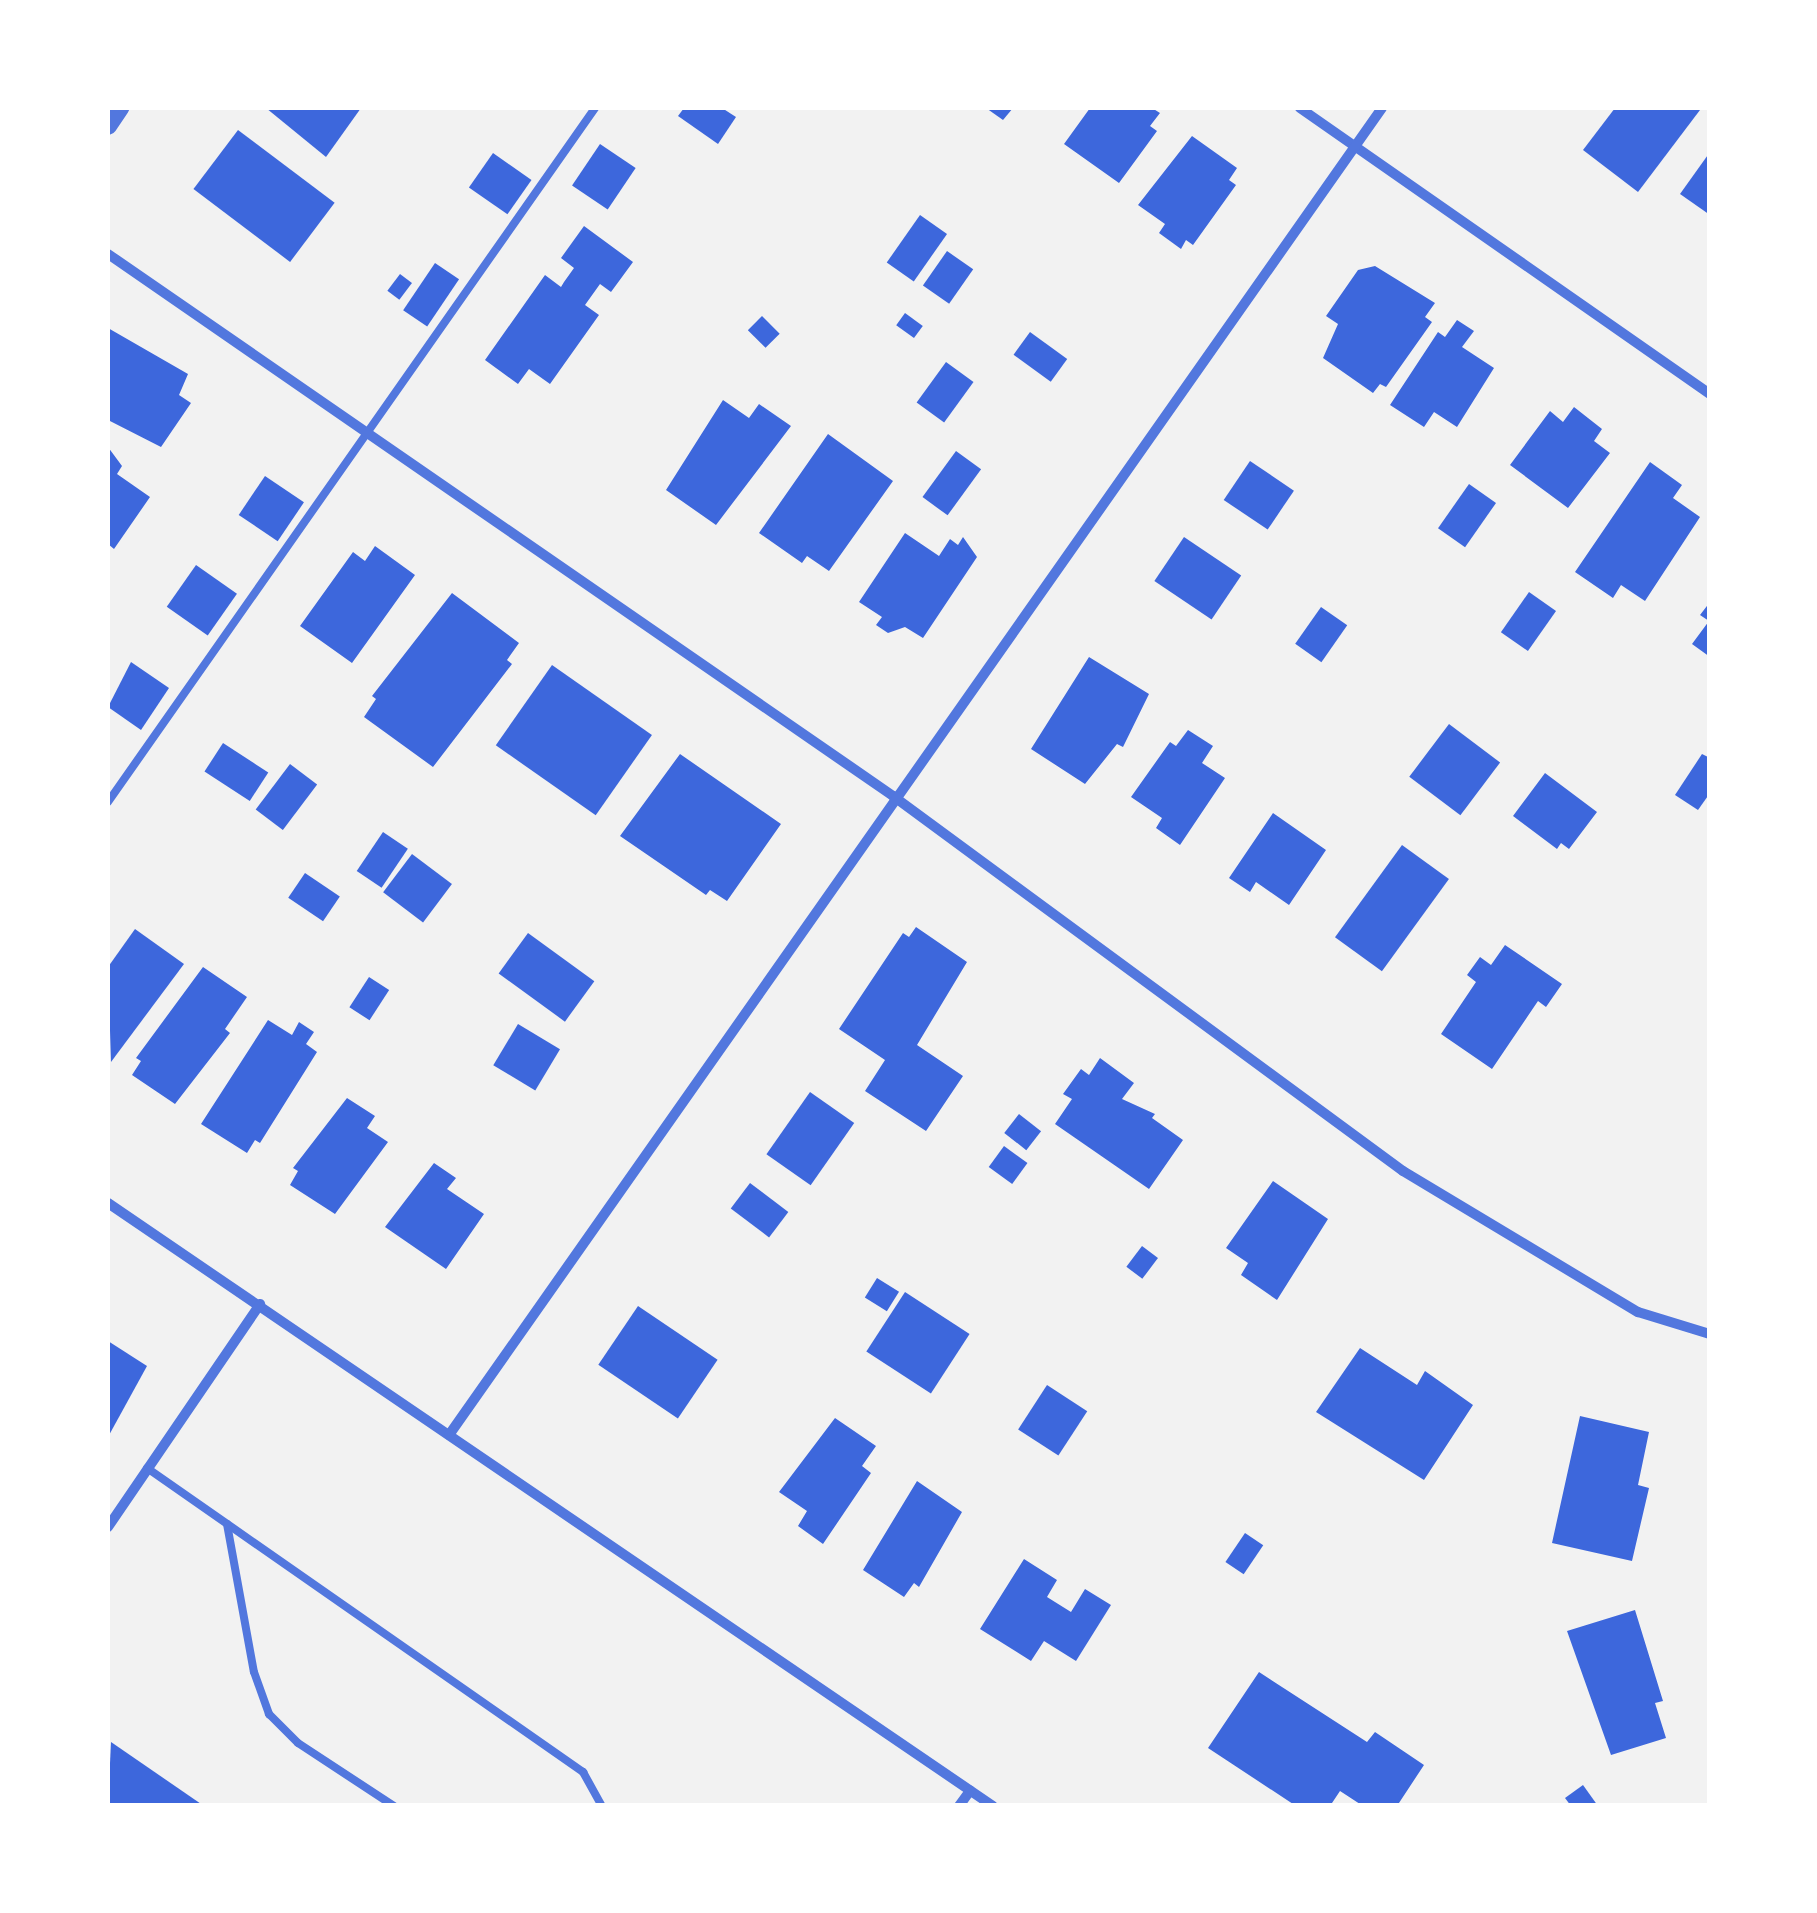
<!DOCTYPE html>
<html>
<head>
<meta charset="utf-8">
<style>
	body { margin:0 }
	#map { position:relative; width:1817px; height:1913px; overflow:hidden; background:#f2f2f2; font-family:"Fira Sans",sans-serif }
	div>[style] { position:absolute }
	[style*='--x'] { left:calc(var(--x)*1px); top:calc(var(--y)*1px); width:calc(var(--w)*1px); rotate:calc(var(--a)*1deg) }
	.building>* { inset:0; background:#3d67dc; transform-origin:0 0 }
	.service>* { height:8px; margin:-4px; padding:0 4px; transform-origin:4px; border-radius:4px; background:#5277de }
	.minor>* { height:10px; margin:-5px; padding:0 5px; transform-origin:5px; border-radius:5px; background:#5277de }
	.tertiary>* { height:18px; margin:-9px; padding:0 9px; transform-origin:9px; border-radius:9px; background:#5277de }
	span { translate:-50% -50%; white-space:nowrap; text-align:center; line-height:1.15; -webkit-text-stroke:8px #fff; paint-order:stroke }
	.frame { position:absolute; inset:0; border:110px solid #fff; pointer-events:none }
</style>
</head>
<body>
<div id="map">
	<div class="building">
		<div style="clip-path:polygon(266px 108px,361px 108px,326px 157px)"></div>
		<div style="clip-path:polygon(684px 108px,722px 108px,736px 117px,718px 144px,678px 116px)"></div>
		<div style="clip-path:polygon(986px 108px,1013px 108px,1003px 120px)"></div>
		<div style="clip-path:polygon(1090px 108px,1152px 108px,1160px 113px,1150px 126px,1157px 131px,1119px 183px,1064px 144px)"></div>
		<div style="clip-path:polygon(1615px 108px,1700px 110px,1638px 192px,1583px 150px)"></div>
		<div style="left:238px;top:130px;width:121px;height:74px;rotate:37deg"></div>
		<div style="clip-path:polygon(1192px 136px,1237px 168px,1229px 180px,1236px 185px,1193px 245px,1186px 240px,1181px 249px,1159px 233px,1165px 224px,1138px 205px)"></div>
		<div style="left:600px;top:144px;width:43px;height:50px;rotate:34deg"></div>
		<div style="clip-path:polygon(1710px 152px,1710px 215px,1680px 194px)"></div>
		<div style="left:493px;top:153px;width:47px;height:42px;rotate:35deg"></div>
		<div style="left:920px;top:215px;width:33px;height:58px;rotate:35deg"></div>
		<div style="clip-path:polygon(584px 226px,633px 262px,611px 292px,600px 284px,585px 305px,599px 315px,550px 384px,529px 369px,518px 384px,485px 360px,545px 275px,561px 287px,564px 282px,574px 268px,561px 258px)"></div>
		<div style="left:947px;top:251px;width:32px;height:42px;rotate:35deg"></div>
		<div style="left:435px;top:263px;width:29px;height:57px;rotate:34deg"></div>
		<div style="clip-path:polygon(1375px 266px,1435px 303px,1425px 317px,1432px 322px,1386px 387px,1380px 384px,1373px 393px,1323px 358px,1338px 324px,1326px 316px,1358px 270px)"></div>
		<div style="left:400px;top:274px;width:15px;height:21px;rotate:37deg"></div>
		<div style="left:905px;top:313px;width:22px;height:15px;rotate:36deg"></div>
		<div style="left:762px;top:316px;width:25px;height:20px;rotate:45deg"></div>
		<div style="clip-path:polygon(1457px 320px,1474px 331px,1462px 347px,1494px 368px,1457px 427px,1434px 412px,1424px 427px,1390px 405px,1438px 332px,1445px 337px)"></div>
		<div style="clip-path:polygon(108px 328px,188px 374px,179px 395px,191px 403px,161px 447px,108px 420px)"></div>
		<div style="left:1030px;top:332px;width:46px;height:28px;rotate:36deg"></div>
		<div style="left:946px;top:362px;width:34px;height:50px;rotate:36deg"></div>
		<div style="clip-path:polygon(723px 400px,749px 418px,759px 404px,791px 426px,716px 525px,666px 490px)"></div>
		<div style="clip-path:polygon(1574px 407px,1602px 429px,1594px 441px,1610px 453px,1568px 508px,1510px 465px,1550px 411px,1563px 422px)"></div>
		<div style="clip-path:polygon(828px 434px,893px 481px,829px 571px,807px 556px,802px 563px,759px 533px)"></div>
		<div style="clip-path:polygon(108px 447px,122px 466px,117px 474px,150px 497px,114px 549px,108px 544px)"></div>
		<div style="left:956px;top:451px;width:31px;height:57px;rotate:36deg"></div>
		<div style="left:1250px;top:461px;width:53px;height:47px;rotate:34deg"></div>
		<div style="clip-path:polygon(1650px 462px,1682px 485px,1673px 498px,1700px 517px,1645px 601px,1621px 585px,1613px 598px,1575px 572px)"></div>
		<div style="left:265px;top:476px;width:47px;height:47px;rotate:34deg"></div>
		<div style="left:1469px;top:484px;width:33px;height:54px;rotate:35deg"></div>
		<div style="clip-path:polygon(905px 533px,939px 556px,950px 539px,958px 545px,963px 537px,977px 557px,923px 638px,905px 627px,888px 633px,876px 625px,882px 617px,859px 602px)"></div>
		<div style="left:1184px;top:537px;width:69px;height:53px;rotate:34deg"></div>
		<div style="clip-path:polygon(375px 546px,415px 575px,352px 663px,300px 626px,353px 552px,365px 561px)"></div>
		<div style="left:196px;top:565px;width:50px;height:51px;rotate:35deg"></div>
		<div style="left:1529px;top:592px;width:33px;height:49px;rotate:35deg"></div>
		<div style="clip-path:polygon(452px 593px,519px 643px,507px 660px,512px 664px,433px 767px,364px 717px,376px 699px,372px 696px)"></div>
		<div style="clip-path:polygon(1710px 602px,1710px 657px,1692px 644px,1709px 621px,1700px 615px)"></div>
		<div style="left:1321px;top:607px;width:32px;height:45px;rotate:35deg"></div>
		<div style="clip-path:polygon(1089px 657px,1149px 694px,1123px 747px,1117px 744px,1085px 784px,1031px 749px)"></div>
		<div style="clip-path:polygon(131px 662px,169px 688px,141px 730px,108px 707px)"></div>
		<div style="left:552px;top:665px;width:122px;height:98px;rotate:35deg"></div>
		<div style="left:1449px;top:724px;width:64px;height:66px;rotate:37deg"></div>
		<div style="clip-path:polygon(1188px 730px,1213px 746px,1202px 763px,1225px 778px,1180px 845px,1156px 828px,1162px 818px,1131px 797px,1170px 742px,1176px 746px)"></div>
		<div style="left:223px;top:743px;width:54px;height:34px;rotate:33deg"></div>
		<div style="clip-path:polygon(680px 754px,781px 824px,727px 901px,710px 890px,706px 895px,620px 836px)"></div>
		<div style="clip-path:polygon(1702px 754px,1710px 758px,1710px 793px,1698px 810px,1675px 795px)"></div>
		<div style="left:290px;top:764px;width:34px;height:57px;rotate:37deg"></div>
		<div style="clip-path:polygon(1545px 773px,1597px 812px,1569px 849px,1561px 843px,1557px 849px,1513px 816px)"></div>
		<div style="clip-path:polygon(1273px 813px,1326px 850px,1289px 905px,1256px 882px,1250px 892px,1229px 878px)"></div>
		<div style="left:383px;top:832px;width:30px;height:47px;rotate:34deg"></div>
		<div style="left:1402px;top:845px;width:58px;height:114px;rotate:36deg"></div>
		<div style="left:412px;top:854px;width:50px;height:48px;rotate:37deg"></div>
		<div style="left:305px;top:873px;width:42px;height:30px;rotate:34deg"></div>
		<div style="clip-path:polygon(916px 927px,967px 962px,917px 1045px,963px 1076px,926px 1131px,865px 1091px,885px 1060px,839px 1029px,903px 933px,909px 937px)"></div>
		<div style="clip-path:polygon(135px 929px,184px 964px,111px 1062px,108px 967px)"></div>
		<div style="left:528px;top:933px;width:82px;height:50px;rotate:36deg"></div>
		<div style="clip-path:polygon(1505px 945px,1562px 984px,1546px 1007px,1538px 1001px,1492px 1069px,1441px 1034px,1476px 982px,1467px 975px,1480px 957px,1491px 965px)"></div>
		<div style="clip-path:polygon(203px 967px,247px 997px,225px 1029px,230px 1033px,175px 1104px,132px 1075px,141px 1061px,136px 1058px)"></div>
		<div style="left:369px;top:977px;width:24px;height:36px;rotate:33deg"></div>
		<div style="clip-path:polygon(268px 1020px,292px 1035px,299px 1022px,314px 1032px,306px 1044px,317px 1052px,260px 1143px,255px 1140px,247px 1153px,201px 1124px)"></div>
		<div style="left:518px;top:1024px;width:49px;height:48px;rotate:31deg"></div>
		<div style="clip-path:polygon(1100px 1058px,1134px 1083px,1122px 1099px,1155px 1114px,1152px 1118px,1183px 1140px,1149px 1189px,1055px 1124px,1072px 1099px,1063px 1094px,1081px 1069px,1089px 1075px)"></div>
		<div style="left:810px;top:1092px;width:54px;height:76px;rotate:35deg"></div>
		<div style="clip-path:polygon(347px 1098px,375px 1116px,367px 1128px,388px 1142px,335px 1214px,290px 1185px,298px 1171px,293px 1168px)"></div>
		<div style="left:1019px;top:1114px;width:28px;height:24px;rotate:38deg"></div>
		<div style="left:1004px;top:1146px;width:29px;height:26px;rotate:36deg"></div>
		<div style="clip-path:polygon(434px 1163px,456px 1178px,447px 1189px,484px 1214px,446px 1269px,385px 1227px)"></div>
		<div style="clip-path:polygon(1273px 1181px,1328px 1219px,1277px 1300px,1241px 1275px,1248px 1263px,1226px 1248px)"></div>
		<div style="left:750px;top:1183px;width:48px;height:32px;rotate:37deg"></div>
		<div style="left:1142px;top:1246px;width:20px;height:26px;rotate:37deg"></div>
		<div style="left:877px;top:1278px;width:26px;height:23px;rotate:32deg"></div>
		<div style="left:905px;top:1292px;width:77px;height:71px;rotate:33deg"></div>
		<div style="left:638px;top:1306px;width:96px;height:71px;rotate:34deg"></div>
		<div style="clip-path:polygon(108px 1341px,147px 1366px,108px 1437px)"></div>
		<div style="clip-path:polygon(1360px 1348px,1417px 1385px,1425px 1371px,1473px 1405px,1424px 1480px,1316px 1412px)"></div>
		<div style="left:1047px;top:1385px;width:48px;height:53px;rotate:33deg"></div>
		<div style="clip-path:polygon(1580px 1416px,1649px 1432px,1638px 1485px,1649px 1488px,1632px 1561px,1552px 1543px)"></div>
		<div style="clip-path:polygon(835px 1418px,876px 1446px,862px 1466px,871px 1473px,823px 1544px,798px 1526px,807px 1511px,779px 1492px)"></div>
		<div style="clip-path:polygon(917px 1481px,962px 1512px,919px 1587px,914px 1583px,904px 1597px,863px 1570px)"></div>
		<div style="left:1245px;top:1533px;width:22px;height:35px;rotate:34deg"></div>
		<div style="clip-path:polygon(1024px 1559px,1057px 1580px,1047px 1597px,1071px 1612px,1085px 1589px,1111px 1605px,1076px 1661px,1044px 1641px,1031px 1661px,980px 1629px)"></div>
		<div style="clip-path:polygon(1635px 1610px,1663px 1701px,1655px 1703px,1666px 1738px,1611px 1755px,1567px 1631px)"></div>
		<div style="clip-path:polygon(1259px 1672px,1367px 1742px,1375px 1732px,1424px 1765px,1397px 1806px,1363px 1806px,1340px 1791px,1330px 1806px,1296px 1806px,1208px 1748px)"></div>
		<div style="clip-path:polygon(111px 1742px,204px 1806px,108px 1806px)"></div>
		<div style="clip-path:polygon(1583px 1785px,1598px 1806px,1571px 1806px,1565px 1798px)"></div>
	</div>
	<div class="service">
		<div style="--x:108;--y:802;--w:848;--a:-54.94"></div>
		<div style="--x:147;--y:1468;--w:532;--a:34.89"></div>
		<div style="--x:583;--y:1772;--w:39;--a:61"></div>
		<div style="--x:227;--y:1524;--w:150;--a:79.7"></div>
		<div style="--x:254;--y:1672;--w:45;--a:70.3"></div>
		<div style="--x:269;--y:1714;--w:41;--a:45"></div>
		<div style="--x:298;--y:1743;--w:115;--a:33.3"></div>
	</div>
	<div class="minor">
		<div style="--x:1300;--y:108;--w:500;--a:34.9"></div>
		<div style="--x:108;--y:254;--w:954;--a:34.62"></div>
		<div style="--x:893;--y:796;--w:633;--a:36.33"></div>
		<div style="--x:1403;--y:1171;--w:274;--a:31"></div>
		<div style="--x:1638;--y:1312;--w:75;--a:17"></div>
		<div style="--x:108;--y:1203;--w:1071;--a:34.27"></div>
		<div style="--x:449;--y:1435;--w:1622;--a:-54.89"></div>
		<div style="--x:108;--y:1527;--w:270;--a:-55.7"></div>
		<div style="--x:959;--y:1806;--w:19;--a:-54"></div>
	</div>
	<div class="tertiary">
		<div style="--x:108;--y:126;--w:22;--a:-56"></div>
	</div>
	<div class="frame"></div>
</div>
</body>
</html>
